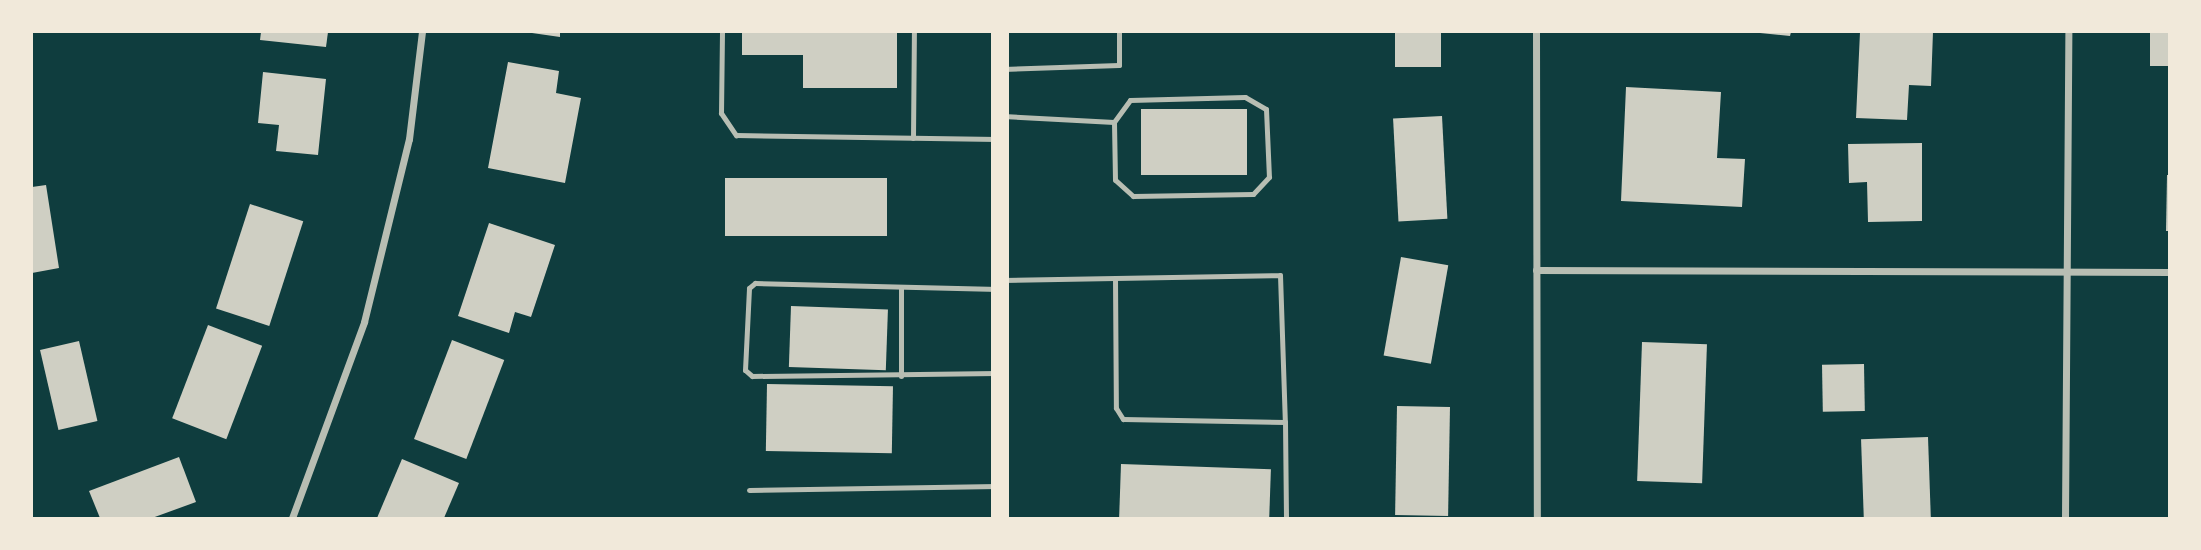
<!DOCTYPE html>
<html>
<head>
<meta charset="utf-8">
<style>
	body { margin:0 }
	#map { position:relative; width:2201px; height:550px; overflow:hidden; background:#0f3d3e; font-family:Signika,sans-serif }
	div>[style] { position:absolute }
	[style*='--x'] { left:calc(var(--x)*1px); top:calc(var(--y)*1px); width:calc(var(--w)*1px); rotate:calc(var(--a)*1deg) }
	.building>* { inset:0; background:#cfcfc3; transform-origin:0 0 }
	.service>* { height:5px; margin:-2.5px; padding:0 2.5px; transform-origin:2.5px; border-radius:2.5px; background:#b8beb3 }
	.minor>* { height:7px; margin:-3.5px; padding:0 3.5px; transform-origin:3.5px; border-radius:3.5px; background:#b8beb3 }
	.primary>* { height:18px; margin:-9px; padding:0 9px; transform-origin:9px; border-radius:9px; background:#f1e9da }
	span { translate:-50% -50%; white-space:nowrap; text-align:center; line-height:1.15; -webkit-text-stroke:6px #f1e9da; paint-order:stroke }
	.frame { position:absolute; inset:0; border:33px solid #f1e9da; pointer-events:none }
</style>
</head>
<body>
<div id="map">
	<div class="building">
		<div style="clip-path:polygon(261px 32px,328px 32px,326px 47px,260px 40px)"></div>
		<div style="clip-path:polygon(525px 32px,560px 32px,560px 37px)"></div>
		<div style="clip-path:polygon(742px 32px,897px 32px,897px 88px,803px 88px,803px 55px,742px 55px)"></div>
		<div style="left:1395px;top:32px;width:46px;height:35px"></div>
		<div style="clip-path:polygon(1750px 32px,1791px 32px,1790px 36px)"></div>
		<div style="clip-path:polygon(1860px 32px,1933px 32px,1931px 86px,1909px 85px,1907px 120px,1856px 118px)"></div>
		<div style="left:2150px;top:32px;width:20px;height:34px"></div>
		<div style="clip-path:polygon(508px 62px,559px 71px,556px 93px,581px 98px,565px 183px,488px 168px)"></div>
		<div style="clip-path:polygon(263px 72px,326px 79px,318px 155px,276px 151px,279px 125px,258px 123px)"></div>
		<div style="clip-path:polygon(1626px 87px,1721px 92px,1717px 158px,1745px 159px,1742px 207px,1621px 201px)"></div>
		<div style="left:1141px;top:109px;width:106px;height:66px"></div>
		<div style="left:1442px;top:116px;width:103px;height:49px;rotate:87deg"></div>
		<div style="clip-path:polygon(1922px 143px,1922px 221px,1868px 222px,1867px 182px,1849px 183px,1848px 144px)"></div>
		<div style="clip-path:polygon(2167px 175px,2170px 175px,2170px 231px,2166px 231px)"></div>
		<div style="left:887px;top:178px;width:58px;height:162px;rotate:90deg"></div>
		<div style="clip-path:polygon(46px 185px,59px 268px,32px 273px,32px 187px)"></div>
		<div style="left:250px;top:204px;width:56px;height:110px;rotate:18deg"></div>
		<div style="clip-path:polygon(489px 223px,555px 245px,531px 317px,515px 312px,509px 333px,458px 316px)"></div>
		<div style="left:1401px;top:257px;width:48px;height:100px;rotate:10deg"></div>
		<div style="left:791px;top:306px;width:97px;height:61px;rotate:2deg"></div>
		<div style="left:208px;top:325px;width:58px;height:100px;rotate:21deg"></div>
		<div style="left:452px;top:340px;width:56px;height:106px;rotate:21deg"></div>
		<div style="left:79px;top:341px;width:82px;height:40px;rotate:77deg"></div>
		<div style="left:1642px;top:342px;width:65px;height:139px;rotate:2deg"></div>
		<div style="left:1864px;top:364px;width:47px;height:42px;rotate:89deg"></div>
		<div style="left:767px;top:384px;width:126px;height:67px;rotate:1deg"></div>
		<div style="left:1397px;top:406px;width:53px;height:109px;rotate:1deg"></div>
		<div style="left:1928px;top:437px;width:81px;height:67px;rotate:88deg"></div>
		<div style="clip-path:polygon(179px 457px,196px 502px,152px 518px,100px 518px,89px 491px)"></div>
		<div style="clip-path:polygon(402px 459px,459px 483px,444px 518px,377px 518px)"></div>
		<div style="left:1121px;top:464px;width:150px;height:54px;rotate:2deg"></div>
	</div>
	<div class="service">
		<div style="--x:722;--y:32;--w:81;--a:90.7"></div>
		<div style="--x:721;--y:113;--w:27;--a:56"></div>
		<div style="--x:736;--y:135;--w:261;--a:0.9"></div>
		<div style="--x:1003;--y:69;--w:116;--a:-2"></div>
		<div style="--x:1119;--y:65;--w:33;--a:-90"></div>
		<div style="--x:1245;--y:97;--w:24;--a:30"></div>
		<div style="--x:1266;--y:109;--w:68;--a:87.5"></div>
		<div style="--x:1269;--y:177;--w:23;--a:133"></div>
		<div style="--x:1253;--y:194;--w:120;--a:179"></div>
		<div style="--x:1133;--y:196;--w:24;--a:-138"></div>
		<div style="--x:1115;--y:180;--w:58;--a:-91"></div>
		<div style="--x:1114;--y:122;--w:27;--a:-54"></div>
		<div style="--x:1130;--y:100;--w:115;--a:-1.5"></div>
		<div style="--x:1003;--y:116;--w:111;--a:3.1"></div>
		<div style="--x:913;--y:138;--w:106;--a:-89.5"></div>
		<div style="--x:1115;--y:279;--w:129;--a:89.6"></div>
		<div style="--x:1116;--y:408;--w:13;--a:58"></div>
		<div style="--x:1123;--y:419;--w:162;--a:1.1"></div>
		<div style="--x:1285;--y:422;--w:96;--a:89.4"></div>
		<div style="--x:1003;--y:280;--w:277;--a:-1"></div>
		<div style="--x:1280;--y:275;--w:147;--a:88.1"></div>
		<div style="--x:997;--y:373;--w:245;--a:179.3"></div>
		<div style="--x:752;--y:376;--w:9;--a:-139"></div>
		<div style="--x:745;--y:370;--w:82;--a:-87.2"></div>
		<div style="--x:749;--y:288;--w:8;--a:-40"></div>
		<div style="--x:755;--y:283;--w:243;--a:1.4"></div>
		<div style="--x:901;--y:376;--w:89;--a:-90"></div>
		<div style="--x:749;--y:490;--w:248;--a:-0.9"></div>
	</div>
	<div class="minor">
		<div style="--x:1536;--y:32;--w:486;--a:89.9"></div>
		<div style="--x:1536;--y:270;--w:634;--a:0.18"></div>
		<div style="--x:292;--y:518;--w:209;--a:-69.8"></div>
		<div style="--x:364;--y:322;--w:188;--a:-76.2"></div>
		<div style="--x:409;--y:139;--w:108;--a:-83.1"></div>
		<div style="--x:2065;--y:518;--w:486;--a:-89.6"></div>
	</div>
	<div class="primary">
		<div style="--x:1000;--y:32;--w:486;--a:90"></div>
	</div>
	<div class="frame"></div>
</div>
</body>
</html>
